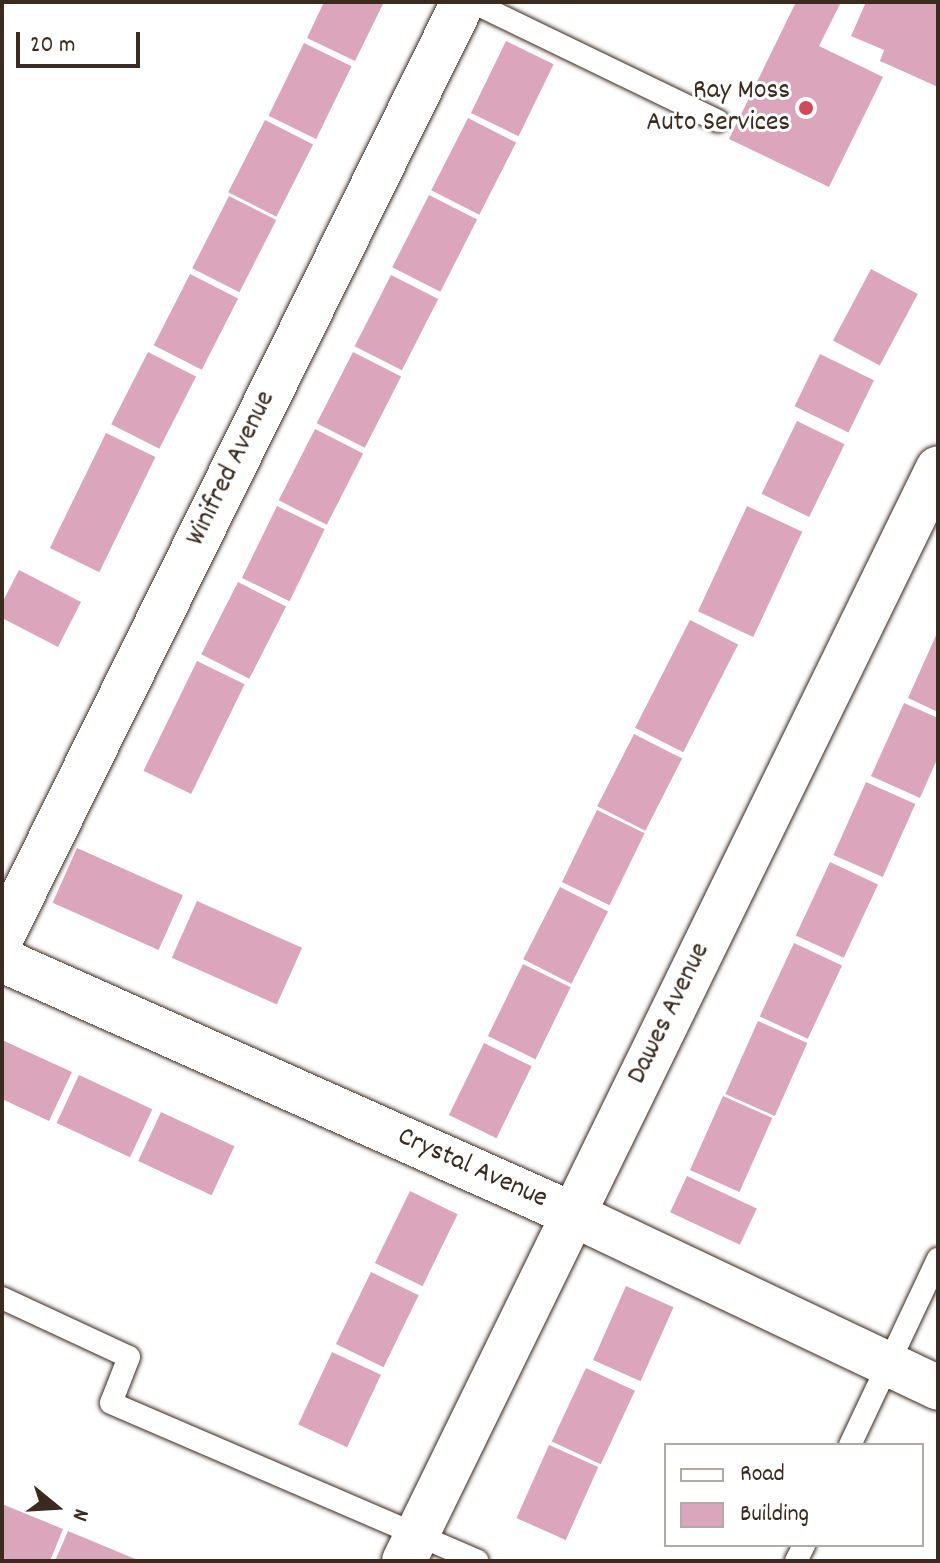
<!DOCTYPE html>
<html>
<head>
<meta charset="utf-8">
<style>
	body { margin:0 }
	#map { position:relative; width:940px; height:1563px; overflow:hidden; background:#fff; font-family:Dekko,sans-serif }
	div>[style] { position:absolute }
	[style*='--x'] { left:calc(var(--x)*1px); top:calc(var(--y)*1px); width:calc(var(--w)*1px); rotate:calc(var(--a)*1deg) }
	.building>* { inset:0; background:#dba5bb; transform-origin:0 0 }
	.roads { filter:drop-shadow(0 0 2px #3b2a1e) drop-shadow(0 0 2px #3b2a1e) }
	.service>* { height:22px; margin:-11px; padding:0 11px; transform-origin:11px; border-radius:11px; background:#fff }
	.minor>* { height:44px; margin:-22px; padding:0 22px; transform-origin:22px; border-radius:22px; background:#fff }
	.dots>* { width:22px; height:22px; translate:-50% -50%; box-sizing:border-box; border:4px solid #fff; border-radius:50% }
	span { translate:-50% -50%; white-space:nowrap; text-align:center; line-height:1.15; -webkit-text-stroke:6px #fff; paint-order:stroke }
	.poi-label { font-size:28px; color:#3b2a1e }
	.right { translate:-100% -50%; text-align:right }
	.street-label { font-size:28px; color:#3b2a1e }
	.frame { position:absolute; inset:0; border:4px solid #3b2a1e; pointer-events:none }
	.legend { position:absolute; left:664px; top:1443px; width:260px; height:104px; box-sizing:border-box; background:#fff; border:2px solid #b1aaa5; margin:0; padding:10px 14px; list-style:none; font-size:24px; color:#3b2a1e }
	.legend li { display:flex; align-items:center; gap:16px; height:40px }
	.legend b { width:40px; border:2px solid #b1aaa5 }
	.north { position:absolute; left:16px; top:1467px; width:80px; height:80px; -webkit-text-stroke:6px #fff; paint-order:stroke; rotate:108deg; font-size:22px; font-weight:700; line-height:32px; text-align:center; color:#3b2a1e }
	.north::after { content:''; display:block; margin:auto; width:28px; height:36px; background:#3b2a1e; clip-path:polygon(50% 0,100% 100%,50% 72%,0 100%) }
	.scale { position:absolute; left:16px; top:32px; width:124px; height:36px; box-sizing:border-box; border:4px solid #3b2a1e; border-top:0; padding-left:10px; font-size:24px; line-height:28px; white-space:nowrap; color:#3b2a1e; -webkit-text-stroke:6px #fff; paint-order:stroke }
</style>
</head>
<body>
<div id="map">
	<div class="building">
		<div style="clip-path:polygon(324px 2px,384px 2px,355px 61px,307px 38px)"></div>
		<div style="clip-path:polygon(796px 2px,841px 2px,819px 46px,883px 77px,829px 187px,729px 139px)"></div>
		<div style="clip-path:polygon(866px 2px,938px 2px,938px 87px,880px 61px,884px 50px,851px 36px)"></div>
		<div style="left:506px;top:41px;width:53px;height:80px;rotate:26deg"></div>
		<div style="left:304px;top:43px;width:53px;height:81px;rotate:26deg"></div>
		<div style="left:468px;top:118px;width:54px;height:81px;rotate:27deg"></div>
		<div style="left:265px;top:120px;width:54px;height:81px;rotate:27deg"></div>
		<div style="left:429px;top:195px;width:54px;height:81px;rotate:27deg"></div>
		<div style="left:229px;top:196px;width:53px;height:81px;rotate:27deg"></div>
		<div style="left:871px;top:269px;width:53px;height:81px;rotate:28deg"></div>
		<div style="left:190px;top:274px;width:54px;height:80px;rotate:27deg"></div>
		<div style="left:391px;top:275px;width:53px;height:80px;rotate:27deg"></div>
		<div style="left:148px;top:352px;width:54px;height:81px;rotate:27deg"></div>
		<div style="left:353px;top:352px;width:54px;height:80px;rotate:27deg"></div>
		<div style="left:820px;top:354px;width:60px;height:58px;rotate:26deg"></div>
		<div style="left:797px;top:421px;width:53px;height:81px;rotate:26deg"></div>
		<div style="left:315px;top:429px;width:54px;height:80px;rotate:27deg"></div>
		<div style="left:106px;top:433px;width:55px;height:128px;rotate:26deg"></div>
		<div style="left:277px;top:506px;width:53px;height:80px;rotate:26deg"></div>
		<div style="left:747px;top:506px;width:61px;height:116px;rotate:25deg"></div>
		<div style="clip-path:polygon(19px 570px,81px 602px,58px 647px,2px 618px,2px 603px)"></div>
		<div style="left:238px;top:582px;width:54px;height:81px;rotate:27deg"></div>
		<div style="left:690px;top:620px;width:54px;height:121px;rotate:27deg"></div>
		<div style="clip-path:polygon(938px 631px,938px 712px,908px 698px)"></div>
		<div style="left:197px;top:661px;width:53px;height:122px;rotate:26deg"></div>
		<div style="clip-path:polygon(904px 703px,938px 718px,938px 757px,920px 798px,871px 776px)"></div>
		<div style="left:634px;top:734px;width:54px;height:81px;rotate:27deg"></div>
		<div style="left:866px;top:782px;width:54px;height:80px;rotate:24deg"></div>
		<div style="left:597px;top:810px;width:53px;height:80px;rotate:26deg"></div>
		<div style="left:77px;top:848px;width:116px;height:60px;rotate:24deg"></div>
		<div style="left:830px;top:862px;width:53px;height:81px;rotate:25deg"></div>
		<div style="left:560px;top:887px;width:54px;height:81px;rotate:27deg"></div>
		<div style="left:197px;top:901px;width:115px;height:62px;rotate:24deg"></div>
		<div style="left:794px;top:943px;width:53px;height:81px;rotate:25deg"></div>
		<div style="left:523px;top:964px;width:53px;height:80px;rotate:26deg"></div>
		<div style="left:758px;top:1021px;width:54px;height:80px;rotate:24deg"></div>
		<div style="clip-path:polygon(2px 1040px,72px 1072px,49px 1121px,2px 1099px)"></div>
		<div style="left:484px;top:1043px;width:53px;height:80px;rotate:26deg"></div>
		<div style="left:79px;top:1075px;width:81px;height:53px;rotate:25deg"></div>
		<div style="left:723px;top:1096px;width:54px;height:81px;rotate:24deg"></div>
		<div style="left:161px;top:1112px;width:81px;height:54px;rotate:25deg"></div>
		<div style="left:687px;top:1176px;width:77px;height:40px;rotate:25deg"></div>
		<div style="left:410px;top:1191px;width:53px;height:80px;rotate:26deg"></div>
		<div style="left:371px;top:1272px;width:53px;height:80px;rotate:26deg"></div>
		<div style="left:626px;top:1286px;width:52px;height:81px;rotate:24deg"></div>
		<div style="left:332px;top:1352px;width:54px;height:80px;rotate:25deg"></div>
		<div style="left:586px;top:1368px;width:54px;height:81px;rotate:25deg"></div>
		<div style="left:549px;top:1445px;width:54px;height:80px;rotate:24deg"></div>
		<div style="clip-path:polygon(2px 1504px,63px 1529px,50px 1561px,2px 1561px)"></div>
		<div style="clip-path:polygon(68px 1531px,140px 1561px,55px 1561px)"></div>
	</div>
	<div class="roads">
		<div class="service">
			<div style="--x:472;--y:2;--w:273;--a:25.8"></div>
			<div style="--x:2;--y:1298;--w:140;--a:24.9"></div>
			<div style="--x:129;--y:1357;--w:49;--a:111.4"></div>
			<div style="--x:111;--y:1403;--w:399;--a:23.3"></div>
			<div style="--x:850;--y:1445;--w:206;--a:-64.7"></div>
			<div style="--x:796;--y:1561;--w:18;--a:-63"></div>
		</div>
		<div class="minor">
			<div style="--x:2;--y:937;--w:1042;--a:-63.75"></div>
			<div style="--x:2;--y:960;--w:624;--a:24.02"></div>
			<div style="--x:572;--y:1214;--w:405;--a:25.4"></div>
			<div style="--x:404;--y:1561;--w:1216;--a:-63.96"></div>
		</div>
	</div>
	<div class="dots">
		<div style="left:806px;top:108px;background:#d1495b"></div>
	</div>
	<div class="poi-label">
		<span class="right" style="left:790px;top:108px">Ray Moss<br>Auto Services</span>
	</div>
	<div class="street-label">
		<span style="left:232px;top:469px;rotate:-64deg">Winifred Avenue</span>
		<span style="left:670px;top:1014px;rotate:-64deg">Dawes Avenue</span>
		<span style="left:472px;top:1169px;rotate:24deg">Crystal Avenue</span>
	</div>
	<div class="frame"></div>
	<ul class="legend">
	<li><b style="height:10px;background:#fff"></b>Road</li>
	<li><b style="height:22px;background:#dba5bb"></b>Building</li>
	</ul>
	<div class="north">N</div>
	<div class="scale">20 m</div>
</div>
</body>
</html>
